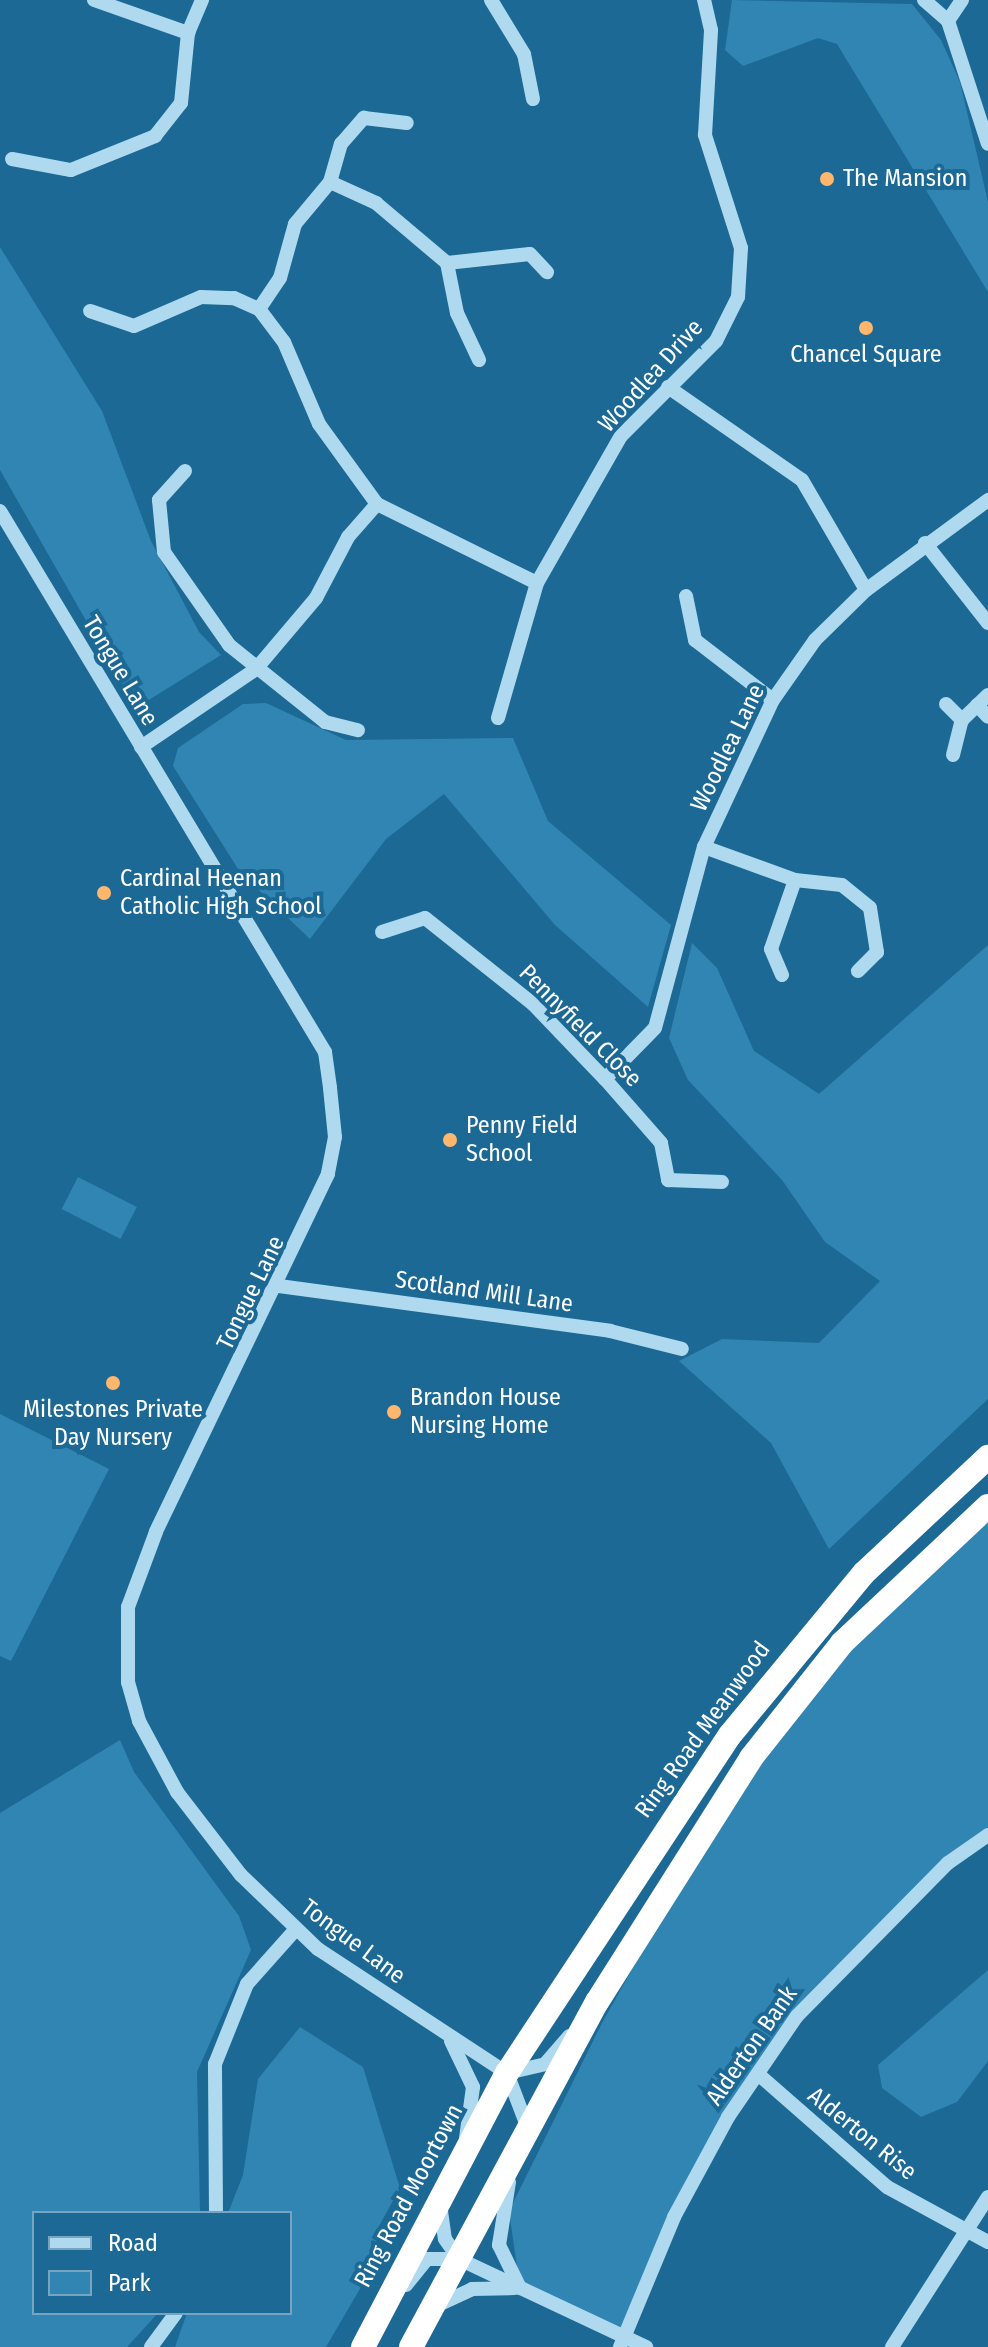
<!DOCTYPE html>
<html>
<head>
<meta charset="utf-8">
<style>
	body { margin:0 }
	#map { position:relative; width:988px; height:2347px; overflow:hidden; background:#1c6995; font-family:"Fira Sans Condensed",sans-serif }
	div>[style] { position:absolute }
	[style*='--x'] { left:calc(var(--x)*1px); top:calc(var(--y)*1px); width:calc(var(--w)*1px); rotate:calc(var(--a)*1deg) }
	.green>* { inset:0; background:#3085b3; transform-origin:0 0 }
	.minor>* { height:14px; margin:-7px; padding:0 7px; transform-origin:7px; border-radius:7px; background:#aed9ef }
	.highway>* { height:24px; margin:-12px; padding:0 12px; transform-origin:12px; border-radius:12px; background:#fff }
	.dots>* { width:22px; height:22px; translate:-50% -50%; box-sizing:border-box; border:4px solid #1c6995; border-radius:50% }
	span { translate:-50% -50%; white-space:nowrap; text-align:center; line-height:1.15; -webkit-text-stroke:8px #1c6995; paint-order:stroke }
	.poi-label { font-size:24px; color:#fff }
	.left { translate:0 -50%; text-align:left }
	.street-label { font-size:24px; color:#fff }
	.legend { position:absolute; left:32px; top:2211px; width:260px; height:104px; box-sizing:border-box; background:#1c6995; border:2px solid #77a5bf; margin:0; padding:10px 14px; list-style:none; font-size:24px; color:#fff }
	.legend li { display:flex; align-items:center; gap:16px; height:40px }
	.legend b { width:40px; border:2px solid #77a5bf }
</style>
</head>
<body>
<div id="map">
	<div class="green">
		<div style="clip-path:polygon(732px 0,912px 4px,941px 40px,960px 82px,988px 202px,988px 292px,837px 44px,818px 38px,743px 66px,725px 50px)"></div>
		<div style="clip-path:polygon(0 247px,102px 411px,151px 541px,199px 632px,221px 655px,136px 708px,0 470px)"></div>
		<div style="clip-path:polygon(266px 703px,346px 740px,513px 738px,548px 821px,671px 925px,648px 1007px,555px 925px,444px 794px,386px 839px,310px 939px,240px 872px,173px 766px,178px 748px,243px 704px)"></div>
		<div style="clip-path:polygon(692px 943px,717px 968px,754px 1051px,819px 1094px,988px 945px,988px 1399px,829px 1549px,771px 1443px,679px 1361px,722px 1339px,819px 1343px,880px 1281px,825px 1242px,782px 1180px,688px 1080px,669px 1038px)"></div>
		<div style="left:78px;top:1177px;width:66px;height:36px;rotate:27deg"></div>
		<div style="clip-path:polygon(0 1414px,109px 1469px,11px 1661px,0 1656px)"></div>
		<div style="clip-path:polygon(988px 1506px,988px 1835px,842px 1964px,727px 2117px,623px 2335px,520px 2288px,509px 2211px,602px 2023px,751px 1758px,842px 1643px)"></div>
		<div style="clip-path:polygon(120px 1740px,134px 1772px,239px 1916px,251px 1950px,197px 2072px,200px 2211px,34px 2213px,34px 2313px,158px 2313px,127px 2347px,0 2347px,0 1813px)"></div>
		<div style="clip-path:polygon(988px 1970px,988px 2061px,957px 2102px,921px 2117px,882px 2088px,878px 2065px)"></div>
		<div style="clip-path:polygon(300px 2027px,363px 2067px,400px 2188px,379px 2226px,372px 2268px,326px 2347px,175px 2347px,187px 2313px,290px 2313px,290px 2213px,228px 2213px,243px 2175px,258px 2079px)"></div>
	</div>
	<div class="minor">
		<div style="--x:94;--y:0;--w:100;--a:19.3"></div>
		<div style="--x:188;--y:33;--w:36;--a:-67"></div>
		<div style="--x:491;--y:0;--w:63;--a:58.6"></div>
		<div style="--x:524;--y:54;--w:46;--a:78.7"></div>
		<div style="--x:924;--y:0;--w:32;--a:41"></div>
		<div style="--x:962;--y:0;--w:25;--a:124"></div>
		<div style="--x:948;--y:21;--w:129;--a:72"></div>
		<div style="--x:12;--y:159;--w:60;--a:10.6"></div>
		<div style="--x:71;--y:170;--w:91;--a:-22"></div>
		<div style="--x:155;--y:136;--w:42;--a:-51.8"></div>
		<div style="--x:181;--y:103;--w:70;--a:-84.3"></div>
		<div style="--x:330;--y:182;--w:51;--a:24.5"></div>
		<div style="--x:376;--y:203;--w:93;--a:40.2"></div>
		<div style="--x:447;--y:263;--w:83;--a:-6.2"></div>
		<div style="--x:530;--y:254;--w:25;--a:47"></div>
		<div style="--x:447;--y:263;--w:51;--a:78.7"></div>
		<div style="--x:457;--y:313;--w:52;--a:64.9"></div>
		<div style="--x:259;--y:309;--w:37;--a:-56"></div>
		<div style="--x:280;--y:278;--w:56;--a:-74.5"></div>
		<div style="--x:295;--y:224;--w:55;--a:-50.2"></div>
		<div style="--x:330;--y:182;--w:40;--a:-74"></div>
		<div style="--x:341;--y:144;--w:35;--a:-49"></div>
		<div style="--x:364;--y:118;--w:43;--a:6.6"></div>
		<div style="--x:90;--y:311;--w:46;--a:18.8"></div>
		<div style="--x:134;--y:326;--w:73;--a:-23.4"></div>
		<div style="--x:201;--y:297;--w:33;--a:2"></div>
		<div style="--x:234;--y:298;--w:27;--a:24"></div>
		<div style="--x:259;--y:309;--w:41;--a:52.9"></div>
		<div style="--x:284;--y:342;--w:89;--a:66.9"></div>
		<div style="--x:319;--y:424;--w:99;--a:54.1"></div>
		<div style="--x:377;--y:504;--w:178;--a:26.3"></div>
		<div style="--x:668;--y:387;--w:163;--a:34.8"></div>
		<div style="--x:802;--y:480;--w:127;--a:59.8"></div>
		<div style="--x:185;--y:471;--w:39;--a:132"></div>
		<div style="--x:159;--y:500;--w:52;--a:84.5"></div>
		<div style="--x:164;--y:552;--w:113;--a:55"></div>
		<div style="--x:229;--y:645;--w:123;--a:38.7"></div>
		<div style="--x:325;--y:722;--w:34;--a:14"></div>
		<div style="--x:0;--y:511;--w:631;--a:59.01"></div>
		<div style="--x:325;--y:1052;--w:36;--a:82"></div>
		<div style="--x:330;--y:1088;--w:49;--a:84.2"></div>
		<div style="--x:335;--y:1137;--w:38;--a:101"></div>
		<div style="--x:328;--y:1174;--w:397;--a:115.7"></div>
		<div style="--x:156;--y:1532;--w:80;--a:110.5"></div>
		<div style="--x:128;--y:1607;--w:75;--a:90"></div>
		<div style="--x:128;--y:1682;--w:41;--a:74.2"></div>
		<div style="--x:139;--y:1721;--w:81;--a:61.8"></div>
		<div style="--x:177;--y:1792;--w:105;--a:52.4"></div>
		<div style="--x:241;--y:1875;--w:107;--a:43.9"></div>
		<div style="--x:318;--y:1949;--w:226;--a:33.3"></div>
		<div style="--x:507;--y:2073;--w:57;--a:69.3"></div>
		<div style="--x:925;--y:543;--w:102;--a:51.8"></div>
		<div style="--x:686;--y:596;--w:45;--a:78.4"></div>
		<div style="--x:695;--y:640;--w:98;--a:37.6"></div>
		<div style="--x:946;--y:704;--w:23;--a:45"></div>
		<div style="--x:977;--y:705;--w:16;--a:47"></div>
		<div style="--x:498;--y:718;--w:141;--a:-73.9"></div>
		<div style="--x:537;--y:583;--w:169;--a:-60.3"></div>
		<div style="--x:621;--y:436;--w:134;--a:-45"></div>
		<div style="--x:716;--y:341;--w:49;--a:-63.4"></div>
		<div style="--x:738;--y:297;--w:49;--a:-86.5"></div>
		<div style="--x:741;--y:248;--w:119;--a:-107.7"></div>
		<div style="--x:705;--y:135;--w:105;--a:-86.7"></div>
		<div style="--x:711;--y:30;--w:31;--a:-103"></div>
		<div style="--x:141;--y:747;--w:139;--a:-34.1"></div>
		<div style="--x:256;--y:669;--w:93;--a:-49.8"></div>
		<div style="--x:316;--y:598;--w:69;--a:-62.3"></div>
		<div style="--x:348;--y:537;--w:44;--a:-48.7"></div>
		<div style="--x:953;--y:755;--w:36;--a:-76"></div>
		<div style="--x:962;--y:720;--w:36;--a:-44"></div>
		<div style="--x:704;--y:847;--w:97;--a:19.9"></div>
		<div style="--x:795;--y:880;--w:47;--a:6.1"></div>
		<div style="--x:842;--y:885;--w:36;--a:39"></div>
		<div style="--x:870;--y:908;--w:45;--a:81"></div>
		<div style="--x:877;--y:952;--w:27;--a:135"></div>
		<div style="--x:382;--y:932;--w:45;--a:-18"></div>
		<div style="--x:425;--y:918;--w:138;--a:38.5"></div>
		<div style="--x:533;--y:1004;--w:104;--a:46.2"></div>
		<div style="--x:605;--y:1079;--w:85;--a:48.8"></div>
		<div style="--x:661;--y:1143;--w:38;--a:79"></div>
		<div style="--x:668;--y:1180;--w:54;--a:2.1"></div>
		<div style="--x:782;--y:975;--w:28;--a:-113"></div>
		<div style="--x:771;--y:949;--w:73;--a:-70.8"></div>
		<div style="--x:605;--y:1079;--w:71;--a:-45.6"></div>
		<div style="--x:655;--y:1028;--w:188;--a:-74.9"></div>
		<div style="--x:704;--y:847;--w:162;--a:-64.9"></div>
		<div style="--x:773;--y:700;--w:73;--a:-55"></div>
		<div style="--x:815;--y:640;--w:71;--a:-44.4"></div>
		<div style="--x:866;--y:590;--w:152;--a:-36.4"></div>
		<div style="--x:279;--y:1286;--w:334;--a:7.7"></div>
		<div style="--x:610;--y:1331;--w:74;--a:14"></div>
		<div style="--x:451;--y:2041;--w:51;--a:64.4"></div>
		<div style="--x:473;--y:2087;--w:51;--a:97.8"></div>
		<div style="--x:507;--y:2073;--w:39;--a:-13"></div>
		<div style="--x:545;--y:2064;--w:37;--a:-49"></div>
		<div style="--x:758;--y:2074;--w:171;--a:41.2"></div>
		<div style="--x:887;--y:2187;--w:115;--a:28.6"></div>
		<div style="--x:509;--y:2182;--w:64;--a:99"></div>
		<div style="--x:499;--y:2245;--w:48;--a:64"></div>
		<div style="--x:440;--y:2204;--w:35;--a:82"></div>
		<div style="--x:445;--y:2239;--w:24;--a:55"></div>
		<div style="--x:216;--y:2213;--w:149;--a:-90.4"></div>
		<div style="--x:215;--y:2064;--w:86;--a:-68.2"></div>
		<div style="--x:247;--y:1984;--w:74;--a:-48.3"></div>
		<div style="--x:406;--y:2285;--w:33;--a:-51"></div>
		<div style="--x:427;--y:2259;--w:32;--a:0"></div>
		<div style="--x:459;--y:2259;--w:207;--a:25.2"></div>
		<div style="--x:436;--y:2306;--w:40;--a:-25"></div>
		<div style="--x:472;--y:2289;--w:43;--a:-1.3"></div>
		<div style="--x:151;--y:2347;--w:42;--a:-53.7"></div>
		<div style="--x:620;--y:2347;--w:141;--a:-67.4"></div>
		<div style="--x:674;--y:2217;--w:114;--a:-61.6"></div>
		<div style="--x:728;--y:2117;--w:122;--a:-55.7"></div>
		<div style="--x:797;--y:2016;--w:215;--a:-45.4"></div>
		<div style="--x:948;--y:1863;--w:49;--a:-35"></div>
		<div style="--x:892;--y:2347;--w:178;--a:-57.4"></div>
	</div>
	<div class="highway">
		<div style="--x:363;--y:2347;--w:310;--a:-62.3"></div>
		<div style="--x:507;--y:2073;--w:405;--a:-56.6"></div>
		<div style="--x:730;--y:1735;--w:210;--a:-50.4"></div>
		<div style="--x:864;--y:1573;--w:170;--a:-43.1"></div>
		<div style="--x:411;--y:2347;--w:392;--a:-61.7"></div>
		<div style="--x:597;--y:2002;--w:289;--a:-57.7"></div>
		<div style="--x:751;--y:1758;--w:147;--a:-51.6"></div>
		<div style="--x:842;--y:1643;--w:200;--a:-43.2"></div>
	</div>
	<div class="dots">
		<div style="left:827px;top:179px;background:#ffb76d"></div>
		<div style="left:866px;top:328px;background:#ffb76d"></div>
		<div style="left:104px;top:893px;background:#ffb76d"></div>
		<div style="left:450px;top:1140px;background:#ffb76d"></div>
		<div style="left:113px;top:1383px;background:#ffb76d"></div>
		<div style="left:394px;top:1412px;background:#ffb76d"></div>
	</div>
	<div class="poi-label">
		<span class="left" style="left:843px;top:179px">The Mansion</span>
		<span style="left:866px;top:355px">Chancel Square</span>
		<span class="left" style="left:120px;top:893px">Cardinal Heenan<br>Catholic High School</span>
		<span class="left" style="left:466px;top:1140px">Penny Field<br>School</span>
		<span class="left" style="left:410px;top:1412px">Brandon House<br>Nursing Home</span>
		<span style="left:113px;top:1424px">Milestones Private<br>Day Nursery</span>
	</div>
	<div class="street-label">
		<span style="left:651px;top:376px;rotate:-48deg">Woodlea Drive</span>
		<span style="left:120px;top:671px;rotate:59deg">Tongue Lane</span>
		<span style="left:728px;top:748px;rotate:-64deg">Woodlea Lane</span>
		<span style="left:580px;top:1026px;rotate:45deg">Pennyfield Close</span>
		<span style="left:484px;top:1292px;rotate:8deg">Scotland Mill Lane</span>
		<span style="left:251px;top:1293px;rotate:-64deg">Tongue Lane</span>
		<span style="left:703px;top:1730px;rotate:-54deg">Ring Road Meanwood</span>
		<span style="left:353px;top:1942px;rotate:37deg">Tongue Lane</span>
		<span style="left:752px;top:2046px;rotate:-55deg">Alderton Bank</span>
		<span style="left:862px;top:2134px;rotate:39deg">Alderton Rise</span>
		<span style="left:409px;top:2196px;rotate:-62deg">Ring Road Moortown</span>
	</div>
	<ul class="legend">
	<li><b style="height:10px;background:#aed9ef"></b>Road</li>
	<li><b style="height:22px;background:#3085b3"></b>Park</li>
	</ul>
</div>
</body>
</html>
